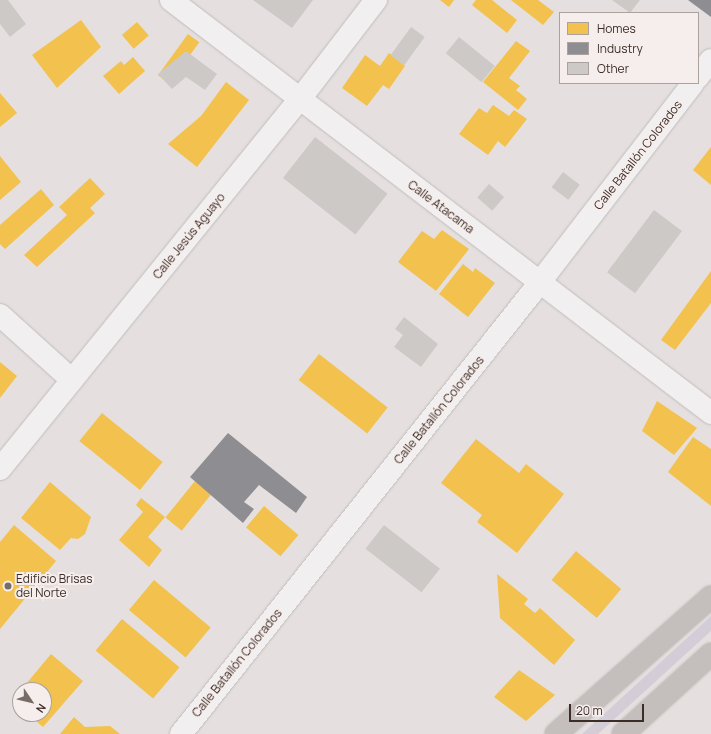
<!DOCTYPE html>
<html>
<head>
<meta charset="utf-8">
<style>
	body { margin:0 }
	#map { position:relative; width:711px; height:734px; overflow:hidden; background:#e5e0df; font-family:Manrope,sans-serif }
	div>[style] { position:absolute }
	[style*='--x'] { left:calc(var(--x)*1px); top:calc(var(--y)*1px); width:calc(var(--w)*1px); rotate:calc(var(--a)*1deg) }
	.green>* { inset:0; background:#d3cdd7 }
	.homes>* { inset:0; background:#f2c14e; transform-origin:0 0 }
	.industry>* { inset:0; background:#8d8d92 }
	.building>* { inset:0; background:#cdc9c7; transform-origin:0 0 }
	.roads { filter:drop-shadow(0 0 1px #c1bcbb) drop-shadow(0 0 1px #c1bcbb) }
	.minor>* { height:22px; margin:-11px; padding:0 11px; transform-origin:11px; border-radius:11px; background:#f1efef }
	.secondary>* { height:22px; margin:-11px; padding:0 11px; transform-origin:11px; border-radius:11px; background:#c4bfbd }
	.dots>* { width:11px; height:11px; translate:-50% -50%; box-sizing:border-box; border:2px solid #f5eeec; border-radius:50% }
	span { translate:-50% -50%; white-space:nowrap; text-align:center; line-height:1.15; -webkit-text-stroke:4px #f5eeec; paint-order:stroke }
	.street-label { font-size:12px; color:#3d2d27 }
	.poi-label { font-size:12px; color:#3d2d27 }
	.left { translate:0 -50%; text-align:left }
	.legend { position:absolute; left:559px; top:12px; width:140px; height:72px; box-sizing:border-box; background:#f5eeec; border:1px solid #aba19d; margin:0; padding:5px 7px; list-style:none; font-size:12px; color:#3d2d27 }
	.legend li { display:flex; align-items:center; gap:8px; height:20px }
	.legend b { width:20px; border:1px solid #aba19d }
	.north { position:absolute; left:12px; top:682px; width:40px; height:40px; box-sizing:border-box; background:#f5eeec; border:1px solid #aba19d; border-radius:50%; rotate:125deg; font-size:11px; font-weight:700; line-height:16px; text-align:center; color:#3d2d27 }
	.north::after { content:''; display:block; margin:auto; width:14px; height:18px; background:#786c67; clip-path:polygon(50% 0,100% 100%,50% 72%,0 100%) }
	.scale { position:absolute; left:569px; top:704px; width:75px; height:18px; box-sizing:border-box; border:2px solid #3d2d27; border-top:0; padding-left:5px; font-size:12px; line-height:14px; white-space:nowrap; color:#3d2d27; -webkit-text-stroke:3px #f5eeec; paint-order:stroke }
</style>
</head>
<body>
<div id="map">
	<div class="green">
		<div style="clip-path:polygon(711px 616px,711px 631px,598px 734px,582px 734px)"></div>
	</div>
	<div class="homes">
		<div style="clip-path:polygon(440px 0,454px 0,449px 7px)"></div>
		<div style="clip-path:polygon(476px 0,492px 0,517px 20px,507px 33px,472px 5px)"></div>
		<div style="clip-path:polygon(511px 0,538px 0,554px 12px,543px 25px)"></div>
		<div style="clip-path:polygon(81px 20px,101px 47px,57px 88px,32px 55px)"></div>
		<div style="left:137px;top:22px;width:18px;height:20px;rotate:49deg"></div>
		<div style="left:188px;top:34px;width:14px;height:51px;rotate:36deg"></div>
		<div style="clip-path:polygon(516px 41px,530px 51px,509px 78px,520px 86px,516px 90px,527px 99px,518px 110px,483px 82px)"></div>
		<div style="clip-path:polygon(389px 53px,405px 66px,389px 89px,383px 85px,367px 106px,342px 88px,365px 55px,380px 66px)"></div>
		<div style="clip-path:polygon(133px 57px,145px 71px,119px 94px,103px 76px,121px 61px,124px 65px)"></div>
		<div style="clip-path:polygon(226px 82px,249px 100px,197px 167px,168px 144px,201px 116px)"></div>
		<div style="clip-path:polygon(0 93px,17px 113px,0 127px)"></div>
		<div style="clip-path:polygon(493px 105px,509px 116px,514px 110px,527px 119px,505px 147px,498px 141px,488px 155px,459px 134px,479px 108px,487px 113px)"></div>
		<div style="clip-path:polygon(711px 147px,711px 185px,693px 170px)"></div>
		<div style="clip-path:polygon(0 156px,21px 182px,0 200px)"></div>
		<div style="clip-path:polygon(90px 178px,105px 194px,90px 208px,95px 213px,37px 267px,24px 255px,67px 215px,59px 207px)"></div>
		<div style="clip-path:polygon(41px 189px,54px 205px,5px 249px,0 244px,0 225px)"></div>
		<div style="clip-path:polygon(442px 230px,469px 249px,436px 291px,398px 262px,422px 231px,434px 239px)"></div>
		<div style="clip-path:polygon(463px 264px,473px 272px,475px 268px,495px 283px,468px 317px,439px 294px)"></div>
		<div style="clip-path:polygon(711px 271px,711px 303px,675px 350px,661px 340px)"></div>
		<div style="left:319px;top:354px;width:87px;height:33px;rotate:38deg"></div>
		<div style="clip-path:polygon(0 362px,17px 376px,0 398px)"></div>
		<div style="clip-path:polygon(657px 401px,697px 428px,674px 455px,642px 431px)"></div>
		<div style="left:102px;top:413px;width:78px;height:36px;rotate:39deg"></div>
		<div style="clip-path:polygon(693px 437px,711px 449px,711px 506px,668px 472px)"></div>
		<div style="clip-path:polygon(476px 439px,519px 473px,526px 464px,564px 494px,517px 553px,477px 522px,482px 515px,441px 483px)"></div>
		<div style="left:195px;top:481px;width:21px;height:47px;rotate:39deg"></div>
		<div style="clip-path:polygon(50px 482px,91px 517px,85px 534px,78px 539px,71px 538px,60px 550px,21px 518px)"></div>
		<div style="clip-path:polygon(141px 498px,165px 517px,148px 537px,162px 550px,149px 567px,119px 540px,143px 512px,136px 505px)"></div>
		<div style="left:264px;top:506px;width:45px;height:28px;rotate:40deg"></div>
		<div style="clip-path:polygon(14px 525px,56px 561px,0 629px,0 542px)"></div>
		<div style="left:576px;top:551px;width:59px;height:38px;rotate:40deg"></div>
		<div style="clip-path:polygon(497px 574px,528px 599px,524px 604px,535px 613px,540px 608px,575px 640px,554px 665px,500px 618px)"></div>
		<div style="left:154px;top:580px;width:74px;height:39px;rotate:40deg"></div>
		<div style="left:122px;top:619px;width:75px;height:41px;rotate:40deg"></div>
		<div style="clip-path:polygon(51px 654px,83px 681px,43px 727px,28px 714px,44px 714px,44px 690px,21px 690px)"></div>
		<div style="clip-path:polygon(519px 670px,555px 695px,526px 721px,494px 697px)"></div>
		<div style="clip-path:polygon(20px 691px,20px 707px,12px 701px)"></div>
		<div style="clip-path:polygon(74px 717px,85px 727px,110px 726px,120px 734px,60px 734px)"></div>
	</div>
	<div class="industry">
		<div style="clip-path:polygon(688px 0,711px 0,711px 17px)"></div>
		<div style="clip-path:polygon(228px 433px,307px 497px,296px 513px,259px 485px,244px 502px,254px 509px,243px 523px,190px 477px)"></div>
	</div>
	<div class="building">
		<div style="clip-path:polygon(0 0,8px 0,26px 24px,10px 37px,0 24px)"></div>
		<div style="clip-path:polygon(253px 0,313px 0,292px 28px)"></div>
		<div style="clip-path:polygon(612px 0,640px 0,630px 13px)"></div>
		<div style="left:411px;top:27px;width:17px;height:35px;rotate:36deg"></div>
		<div style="left:459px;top:37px;width:46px;height:21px;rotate:39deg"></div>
		<div style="clip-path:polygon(186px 51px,217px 74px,205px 90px,186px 77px,172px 89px,158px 74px)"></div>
		<div style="left:315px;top:137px;width:92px;height:52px;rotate:38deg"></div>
		<div style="left:563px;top:172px;width:21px;height:19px;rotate:37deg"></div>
		<div style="left:489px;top:184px;width:20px;height:18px;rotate:41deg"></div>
		<div style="left:654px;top:210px;width:35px;height:78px;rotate:37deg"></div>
		<div style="clip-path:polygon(404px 317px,438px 344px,421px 367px,394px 347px,403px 335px,395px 329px)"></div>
		<div style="left:384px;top:525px;width:71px;height:30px;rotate:38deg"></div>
	</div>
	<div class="roads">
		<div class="minor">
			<div style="--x:171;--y:0;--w:680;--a:37.41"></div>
			<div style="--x:698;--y:77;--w:21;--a:-53"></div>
			<div style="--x:0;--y:315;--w:97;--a:42.1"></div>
			<div style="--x:0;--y:469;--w:476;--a:-51"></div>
			<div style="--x:300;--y:99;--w:125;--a:-52.5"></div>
			<div style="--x:181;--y:734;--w:561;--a:-51.52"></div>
			<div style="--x:530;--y:295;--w:267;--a:-52.4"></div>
		</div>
		<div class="secondary">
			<div style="--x:556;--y:734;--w:207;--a:-41.5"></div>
			<div style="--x:623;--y:734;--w:119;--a:-42.3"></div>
		</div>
	</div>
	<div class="dots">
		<div style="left:8px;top:586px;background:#786c67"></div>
	</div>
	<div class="street-label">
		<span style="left:638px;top:155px;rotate:-52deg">Calle Batallón Colorados</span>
		<span style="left:441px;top:207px;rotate:37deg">Calle Atacama</span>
		<span style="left:189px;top:236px;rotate:-51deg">Calle Jesús Aguayo</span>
		<span style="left:439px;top:410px;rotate:-51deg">Calle Batallón Colorados</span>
		<span style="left:237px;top:663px;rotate:-51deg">Calle Batallón Colorados</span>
	</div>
	<div class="poi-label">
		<span class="left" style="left:16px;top:586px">Edificio Brisas<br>del Norte</span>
	</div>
	<ul class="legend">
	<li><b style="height:11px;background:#f2c14e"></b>Homes</li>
	<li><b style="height:11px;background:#8d8d92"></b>Industry</li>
	<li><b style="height:11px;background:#cdc9c7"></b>Other</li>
	</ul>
	<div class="north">N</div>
	<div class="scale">20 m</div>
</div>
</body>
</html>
